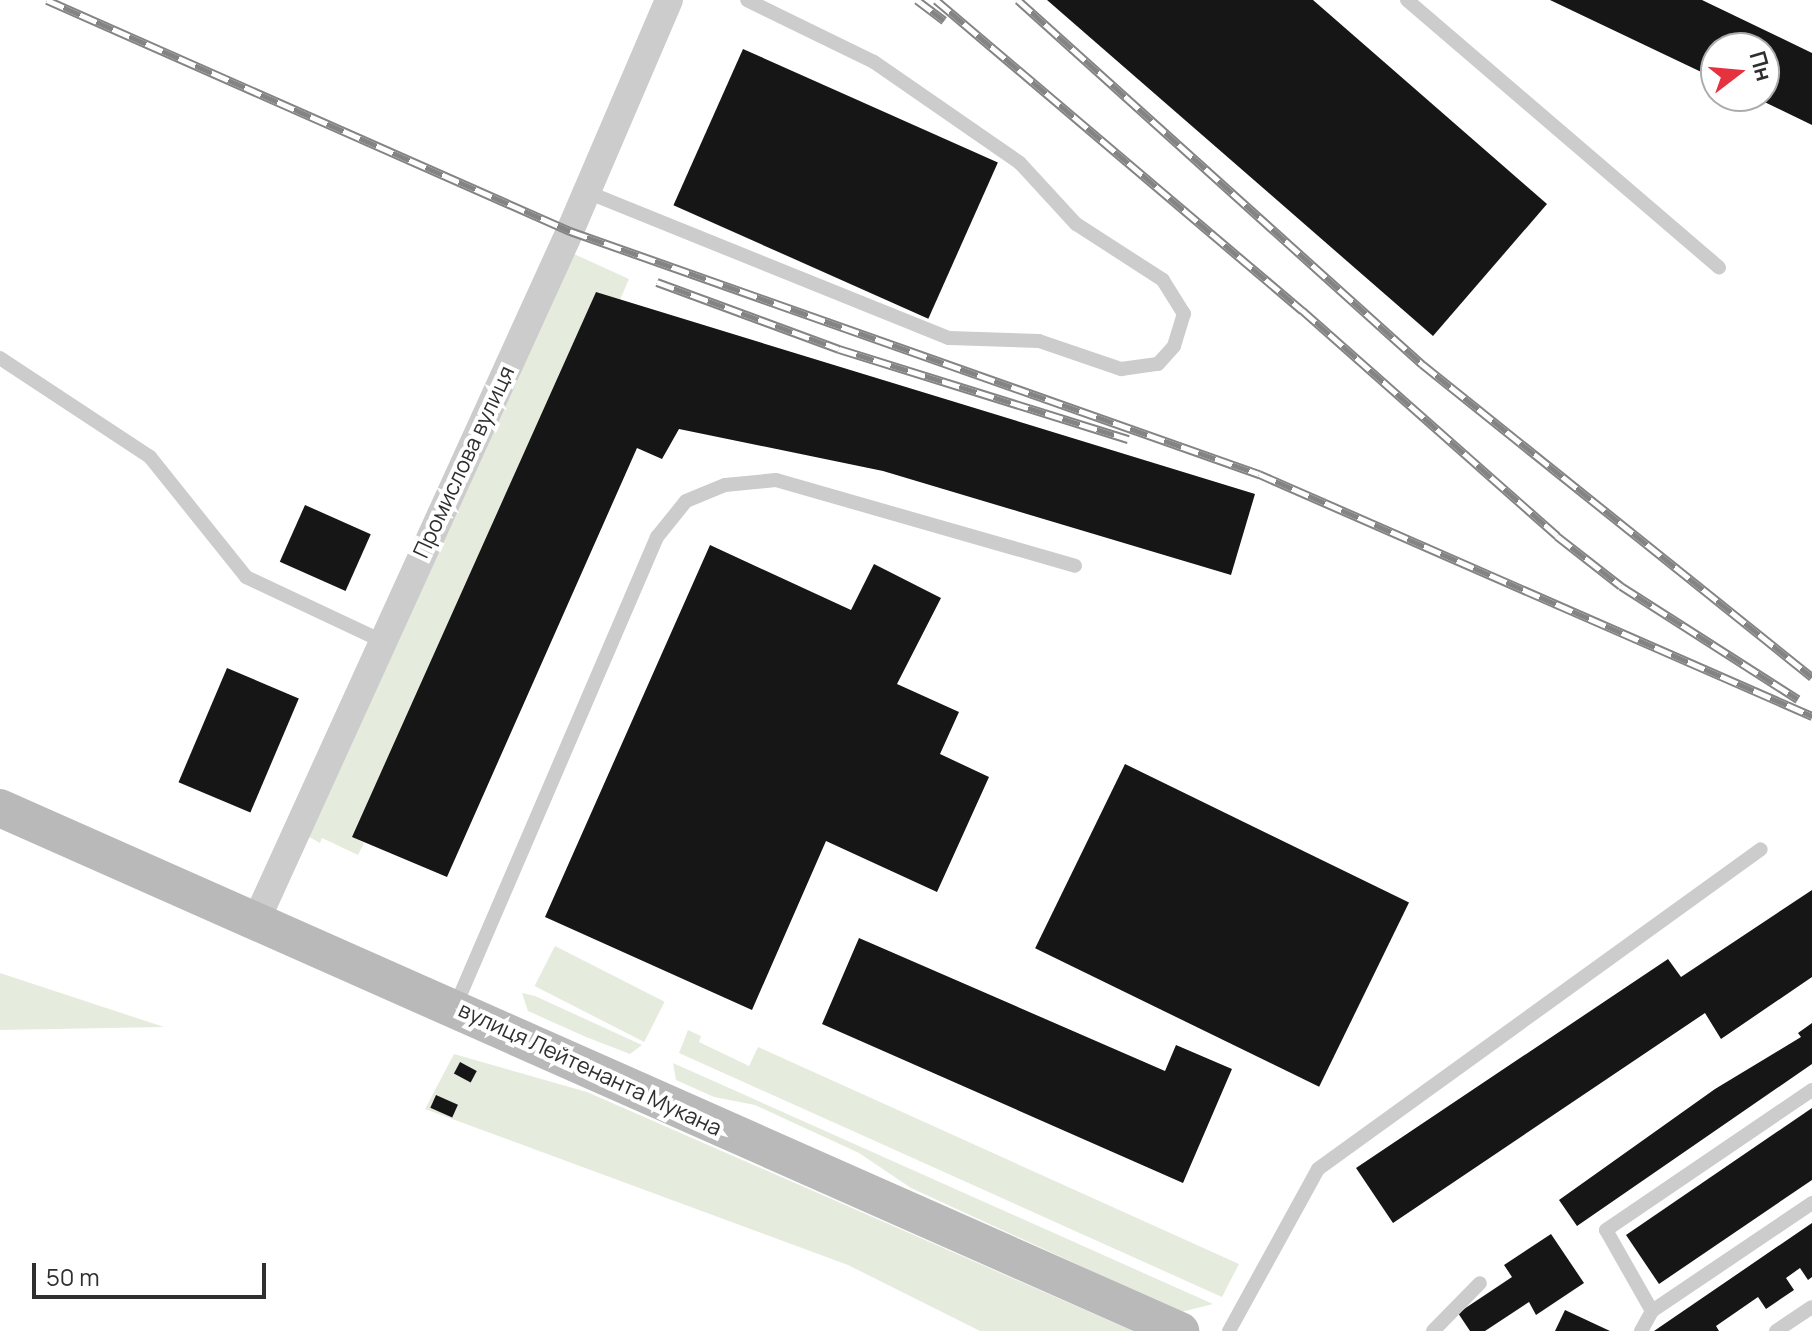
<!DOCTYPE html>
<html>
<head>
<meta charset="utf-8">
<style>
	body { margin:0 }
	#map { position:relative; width:1812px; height:1331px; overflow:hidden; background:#fff; font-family:Manrope,sans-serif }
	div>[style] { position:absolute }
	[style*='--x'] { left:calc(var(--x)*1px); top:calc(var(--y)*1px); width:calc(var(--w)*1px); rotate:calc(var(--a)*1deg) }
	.green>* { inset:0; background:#e5ecdd; transform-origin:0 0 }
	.building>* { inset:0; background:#161616; transform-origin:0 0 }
	.service>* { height:14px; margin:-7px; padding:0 7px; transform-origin:7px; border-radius:7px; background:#ccc }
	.minor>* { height:28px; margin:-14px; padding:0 14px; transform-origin:14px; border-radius:14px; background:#ccc }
	.secondary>* { height:38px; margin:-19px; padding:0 19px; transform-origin:19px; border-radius:19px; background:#b9b9b9 }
	.rail>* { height:9px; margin-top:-4.5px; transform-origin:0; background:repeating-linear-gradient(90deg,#fff 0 18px,#848484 0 36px); box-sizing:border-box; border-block:2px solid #848484 }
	span { translate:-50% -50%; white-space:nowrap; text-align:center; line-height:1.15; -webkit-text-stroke:8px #fff; paint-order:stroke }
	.street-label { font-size:22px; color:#2f2f2f }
	.north { position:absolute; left:1700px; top:32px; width:80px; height:80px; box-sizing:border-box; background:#fff; border:2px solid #acacac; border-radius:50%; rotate:74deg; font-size:22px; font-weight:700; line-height:32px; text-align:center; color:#2f2f2f }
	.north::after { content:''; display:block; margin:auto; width:28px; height:36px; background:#e5323f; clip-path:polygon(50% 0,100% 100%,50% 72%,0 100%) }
	.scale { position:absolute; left:32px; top:1263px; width:234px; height:36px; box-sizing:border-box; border:4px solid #2f2f2f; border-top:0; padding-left:10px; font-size:24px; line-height:28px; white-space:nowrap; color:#2f2f2f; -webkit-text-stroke:6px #fff; paint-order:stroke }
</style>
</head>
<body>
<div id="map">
	<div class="green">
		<div style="clip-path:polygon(574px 254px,629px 279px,619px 302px,596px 292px,353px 837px,364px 843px,358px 855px,322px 838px,320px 843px,309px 837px)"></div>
		<div style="left:555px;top:946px;width:123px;height:45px;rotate:27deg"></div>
		<div style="clip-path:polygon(0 973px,164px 1027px,0 1030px)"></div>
		<div style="clip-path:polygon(522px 993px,535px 996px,642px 1045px,630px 1054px,586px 1037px,528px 1011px)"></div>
		<div style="clip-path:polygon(688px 1030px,701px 1036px,699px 1042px,749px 1066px,758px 1047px,1239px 1264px,1222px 1297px,679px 1053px)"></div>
		<div style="clip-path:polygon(454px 1054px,587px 1092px,1133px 1331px,980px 1331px,848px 1265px,425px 1109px)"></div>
		<div style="clip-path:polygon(673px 1063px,1213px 1304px,1181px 1312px,911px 1188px,859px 1153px,755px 1105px,714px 1097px,676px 1080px)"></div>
	</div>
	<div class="building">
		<div style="clip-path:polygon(1047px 0,1313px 0,1547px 204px,1433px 336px)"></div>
		<div style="clip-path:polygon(1550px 0,1702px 0,1812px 53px,1812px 125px,1752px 96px,1764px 96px,1764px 48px,1716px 48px,1716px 79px)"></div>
		<div style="left:743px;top:49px;width:279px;height:171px;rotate:24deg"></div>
		<div style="clip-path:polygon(596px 292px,1255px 494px,1231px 575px,883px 471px,679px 429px,662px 459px,637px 448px,447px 877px,352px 837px)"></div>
		<div style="left:305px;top:505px;width:72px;height:62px;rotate:24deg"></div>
		<div style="clip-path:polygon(710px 545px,851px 610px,874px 564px,941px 598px,897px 684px,959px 712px,940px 754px,989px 777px,937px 892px,826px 841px,752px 1010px,545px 917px)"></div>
		<div style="left:227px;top:668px;width:78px;height:124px;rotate:23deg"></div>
		<div style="left:1125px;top:764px;width:316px;height:205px;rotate:26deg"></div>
		<div style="clip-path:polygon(1812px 890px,1812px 977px,1721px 1039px,1705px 1013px,1393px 1223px,1356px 1168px,1668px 959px,1681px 977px)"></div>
		<div style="clip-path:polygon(859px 938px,1165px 1071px,1176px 1045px,1232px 1069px,1183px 1183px,822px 1024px)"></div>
		<div style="clip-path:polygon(1812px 1023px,1812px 1064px,1577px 1226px,1559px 1200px,1715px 1089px,1801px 1037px,1798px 1033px)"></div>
		<div style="left:460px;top:1062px;width:19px;height:13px;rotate:28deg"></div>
		<div style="left:436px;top:1095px;width:24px;height:14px;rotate:24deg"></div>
		<div style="clip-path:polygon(1812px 1108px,1812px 1180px,1659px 1284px,1626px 1235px)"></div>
		<div style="clip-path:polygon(1812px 1223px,1812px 1277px,1808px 1280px,1800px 1268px,1786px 1278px,1794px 1290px,1766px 1309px,1758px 1297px,1716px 1326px,1719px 1331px,1654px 1331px)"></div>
		<div style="clip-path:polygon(1551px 1234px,1584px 1283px,1536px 1315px,1529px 1302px,1485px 1331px,1470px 1331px,1458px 1313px,1512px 1277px,1504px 1265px)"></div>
		<div style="clip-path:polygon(1565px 1310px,1610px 1331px,1555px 1331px)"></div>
	</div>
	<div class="service">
		<div style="--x:1407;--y:0;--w:411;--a:40.6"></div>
		<div style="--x:587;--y:192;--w:390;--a:22"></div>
		<div style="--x:949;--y:338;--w:90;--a:1.9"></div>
		<div style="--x:1039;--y:341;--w:87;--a:18.9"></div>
		<div style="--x:1121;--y:369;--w:37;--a:-8"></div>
		<div style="--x:1158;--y:364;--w:24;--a:-48"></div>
		<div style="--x:1174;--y:346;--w:34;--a:-73"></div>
		<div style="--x:1184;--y:314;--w:40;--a:-122"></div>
		<div style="--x:1163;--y:280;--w:103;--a:-147.2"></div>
		<div style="--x:1076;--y:224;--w:83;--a:-132.6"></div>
		<div style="--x:1020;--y:163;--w:178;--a:-145.3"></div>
		<div style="--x:874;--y:62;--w:141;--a:-154"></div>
		<div style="--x:0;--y:358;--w:180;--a:33.4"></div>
		<div style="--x:150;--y:457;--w:154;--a:51.3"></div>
		<div style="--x:246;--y:577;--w:150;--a:25.2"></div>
		<div style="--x:455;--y:1007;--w:512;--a:-66.74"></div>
		<div style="--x:657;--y:537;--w:46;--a:-51.1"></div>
		<div style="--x:686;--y:501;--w:42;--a:-22.3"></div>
		<div style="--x:725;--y:485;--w:51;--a:-5.6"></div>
		<div style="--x:776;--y:480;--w:311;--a:16"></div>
		<div style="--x:1652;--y:1311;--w:93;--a:-119.6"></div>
		<div style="--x:1606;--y:1230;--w:249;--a:-34.2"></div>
		<div style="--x:1229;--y:1331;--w:185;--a:-61.2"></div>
		<div style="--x:1318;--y:1169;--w:546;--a:-35.84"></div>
		<div style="--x:1433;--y:1331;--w:67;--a:-45.6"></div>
		<div style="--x:1641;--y:1331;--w:23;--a:-61"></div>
		<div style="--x:1652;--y:1311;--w:193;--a:-34"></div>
		<div style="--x:1776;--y:1331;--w:43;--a:-33.7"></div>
	</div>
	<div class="minor">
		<div style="--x:255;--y:923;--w:760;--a:-65.52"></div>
		<div style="--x:570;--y:231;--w:251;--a:-66.8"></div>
	</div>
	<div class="secondary">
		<div style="--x:0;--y:808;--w:1291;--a:23.9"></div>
	</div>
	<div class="rail">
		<div style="--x:47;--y:0;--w:572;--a:23.83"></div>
		<div style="--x:570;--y:231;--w:731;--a:19.43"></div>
		<div style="--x:1259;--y:474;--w:604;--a:23.63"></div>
		<div style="--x:917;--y:0;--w:34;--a:37"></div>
		<div style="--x:936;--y:0;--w:480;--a:40.3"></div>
		<div style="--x:1302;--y:310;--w:341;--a:41.5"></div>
		<div style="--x:1557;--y:536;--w:81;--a:38"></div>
		<div style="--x:1621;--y:586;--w:210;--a:32.6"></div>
		<div style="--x:1018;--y:0;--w:544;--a:42.02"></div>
		<div style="--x:1422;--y:364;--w:500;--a:38.75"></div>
		<div style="--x:657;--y:282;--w:194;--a:20.2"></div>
		<div style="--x:839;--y:349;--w:303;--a:17.3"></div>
	</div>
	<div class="street-label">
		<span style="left:464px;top:462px;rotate:-65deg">Промислова вулиця</span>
		<span style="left:590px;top:1069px;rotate:25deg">вулиця Лейтенанта Мукана</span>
	</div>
	<div class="north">Пн</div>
	<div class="scale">50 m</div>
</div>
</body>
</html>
